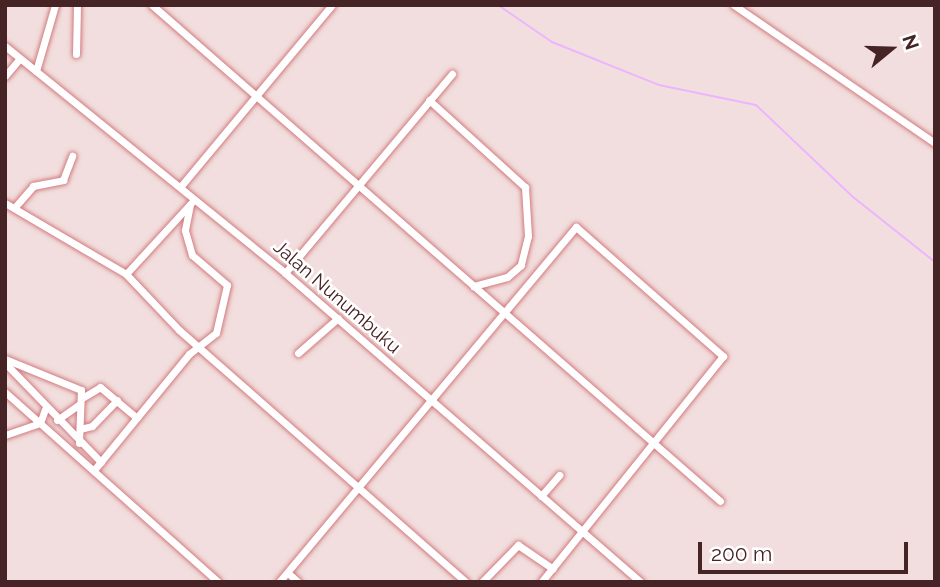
<!DOCTYPE html>
<html>
<head>
<meta charset="utf-8">
<style>
	body { margin:0 }
	#map { position:relative; width:940px; height:587px; overflow:hidden; background:#f2dede; font-family:Raleway,sans-serif }
	div>[style] { position:absolute }
	[style*='--x'] { left:calc(var(--x)*1px); top:calc(var(--y)*1px); width:calc(var(--w)*1px); rotate:calc(var(--a)*1deg) }
	.stream>* { height:2px; margin:-1px; padding:0 1px; transform-origin:1px; border-radius:1px; background:#ecb5ff }
	.roads { filter:drop-shadow(0 0 2px #d27b7f) drop-shadow(0 0 2px #d27b7f) }
	.minor>* { height:7px; margin:-3.5px; padding:0 3.5px; transform-origin:3.5px; border-radius:3.5px; background:#fff }
	span { translate:-50% -50%; white-space:nowrap; text-align:center; line-height:1.15; -webkit-text-stroke:5px #fff; paint-order:stroke }
	.street-label { font-size:19px; color:#462325 }
	.frame { position:absolute; inset:0; border:7px solid #462325; pointer-events:none }
	.north { position:absolute; left:856px; top:14px; width:70px; height:70px; -webkit-text-stroke:5px #fff; paint-order:stroke; rotate:71deg; font-size:19px; font-weight:700; line-height:28px; text-align:center; color:#462325 }
	.north::after { content:''; display:block; margin:auto; width:24px; height:32px; background:#462325; clip-path:polygon(50% 0,100% 100%,50% 72%,0 100%) }
	.scale { position:absolute; left:698px; top:542px; width:210px; height:32px; box-sizing:border-box; border:4px solid #462325; border-top:0; padding-left:9px; font-size:21px; line-height:24px; white-space:nowrap; color:#462325; -webkit-text-stroke:5px #fff; paint-order:stroke }
</style>
</head>
<body>
<div id="map">
	<div class="stream">
		<div style="--x:498;--y:5;--w:65;--a:34.4"></div>
		<div style="--x:552;--y:42;--w:115;--a:21.9"></div>
		<div style="--x:659;--y:85;--w:99;--a:11.7"></div>
		<div style="--x:756;--y:105;--w:134;--a:43.5"></div>
		<div style="--x:853;--y:197;--w:105;--a:38.4"></div>
	</div>
	<div class="roads">
		<div class="minor">
			<div style="--x:152;--y:5;--w:754;--a:41.13"></div>
			<div style="--x:734;--y:5;--w:244;--a:34.5"></div>
			<div style="--x:5;--y:46;--w:360;--a:39"></div>
			<div style="--x:285;--y:273;--w:471;--a:41"></div>
			<div style="--x:76;--y:54;--w:49;--a:-88.8"></div>
			<div style="--x:36;--y:71;--w:69;--a:-73.9"></div>
			<div style="--x:5;--y:76;--w:23;--a:-50"></div>
			<div style="--x:429;--y:100;--w:130;--a:42.2"></div>
			<div style="--x:525;--y:187;--w:49;--a:86.5"></div>
			<div style="--x:528;--y:236;--w:30;--a:104"></div>
			<div style="--x:521;--y:265;--w:18;--a:139"></div>
			<div style="--x:507;--y:277;--w:35;--a:165"></div>
			<div style="--x:181;--y:186;--w:236;--a:-50.2"></div>
			<div style="--x:5;--y:203;--w:140;--a:30.4"></div>
			<div style="--x:126;--y:274;--w:77;--a:46.6"></div>
			<div style="--x:179;--y:330;--w:382;--a:41.3"></div>
			<div style="--x:15;--y:207;--w:28;--a:-49"></div>
			<div style="--x:33;--y:186;--w:31;--a:-11"></div>
			<div style="--x:63;--y:180;--w:26;--a:-69"></div>
			<div style="--x:285;--y:273;--w:260;--a:-50"></div>
			<div style="--x:126;--y:274;--w:98;--a:-47.5"></div>
			<div style="--x:298;--y:353;--w:53;--a:-41.2"></div>
			<div style="--x:5;--y:359;--w:82;--a:22.2"></div>
			<div style="--x:81;--y:390;--w:53;--a:92.2"></div>
			<div style="--x:5;--y:363;--w:138;--a:45.9"></div>
			<div style="--x:5;--y:392;--w:285;--a:41.7"></div>
			<div style="--x:82;--y:398;--w:21;--a:-31"></div>
			<div style="--x:100;--y:387;--w:48;--a:40"></div>
			<div style="--x:57;--y:420;--w:28;--a:-35"></div>
			<div style="--x:80;--y:429;--w:12;--a:-14"></div>
			<div style="--x:92;--y:426;--w:36;--a:-46"></div>
			<div style="--x:5;--y:435;--w:37;--a:-19"></div>
			<div style="--x:40;--y:423;--w:15;--a:-70"></div>
			<div style="--x:94;--y:470;--w:150;--a:-50.7"></div>
			<div style="--x:189;--y:354;--w:34;--a:-38"></div>
			<div style="--x:216;--y:333;--w:49;--a:-77.1"></div>
			<div style="--x:227;--y:285;--w:46;--a:-139.4"></div>
			<div style="--x:192;--y:255;--w:26;--a:-106"></div>
			<div style="--x:185;--y:230;--w:26;--a:-79"></div>
			<div style="--x:541;--y:496;--w:28;--a:-49"></div>
			<div style="--x:288;--y:573;--w:13;--a:42"></div>
			<div style="--x:279;--y:582;--w:463;--a:-50.1"></div>
			<div style="--x:576;--y:227;--w:196;--a:41.3"></div>
			<div style="--x:723;--y:356;--w:290;--a:128.8"></div>
			<div style="--x:482;--y:582;--w:52;--a:-45.8"></div>
			<div style="--x:518;--y:545;--w:42;--a:34.4"></div>
		</div>
	</div>
	<div class="street-label">
		<span style="left:337px;top:297px;rotate:41deg">Jalan Nunumbuku</span>
	</div>
	<div class="frame"></div>
	<div class="north">N</div>
	<div class="scale">200 m</div>
</div>
</body>
</html>
